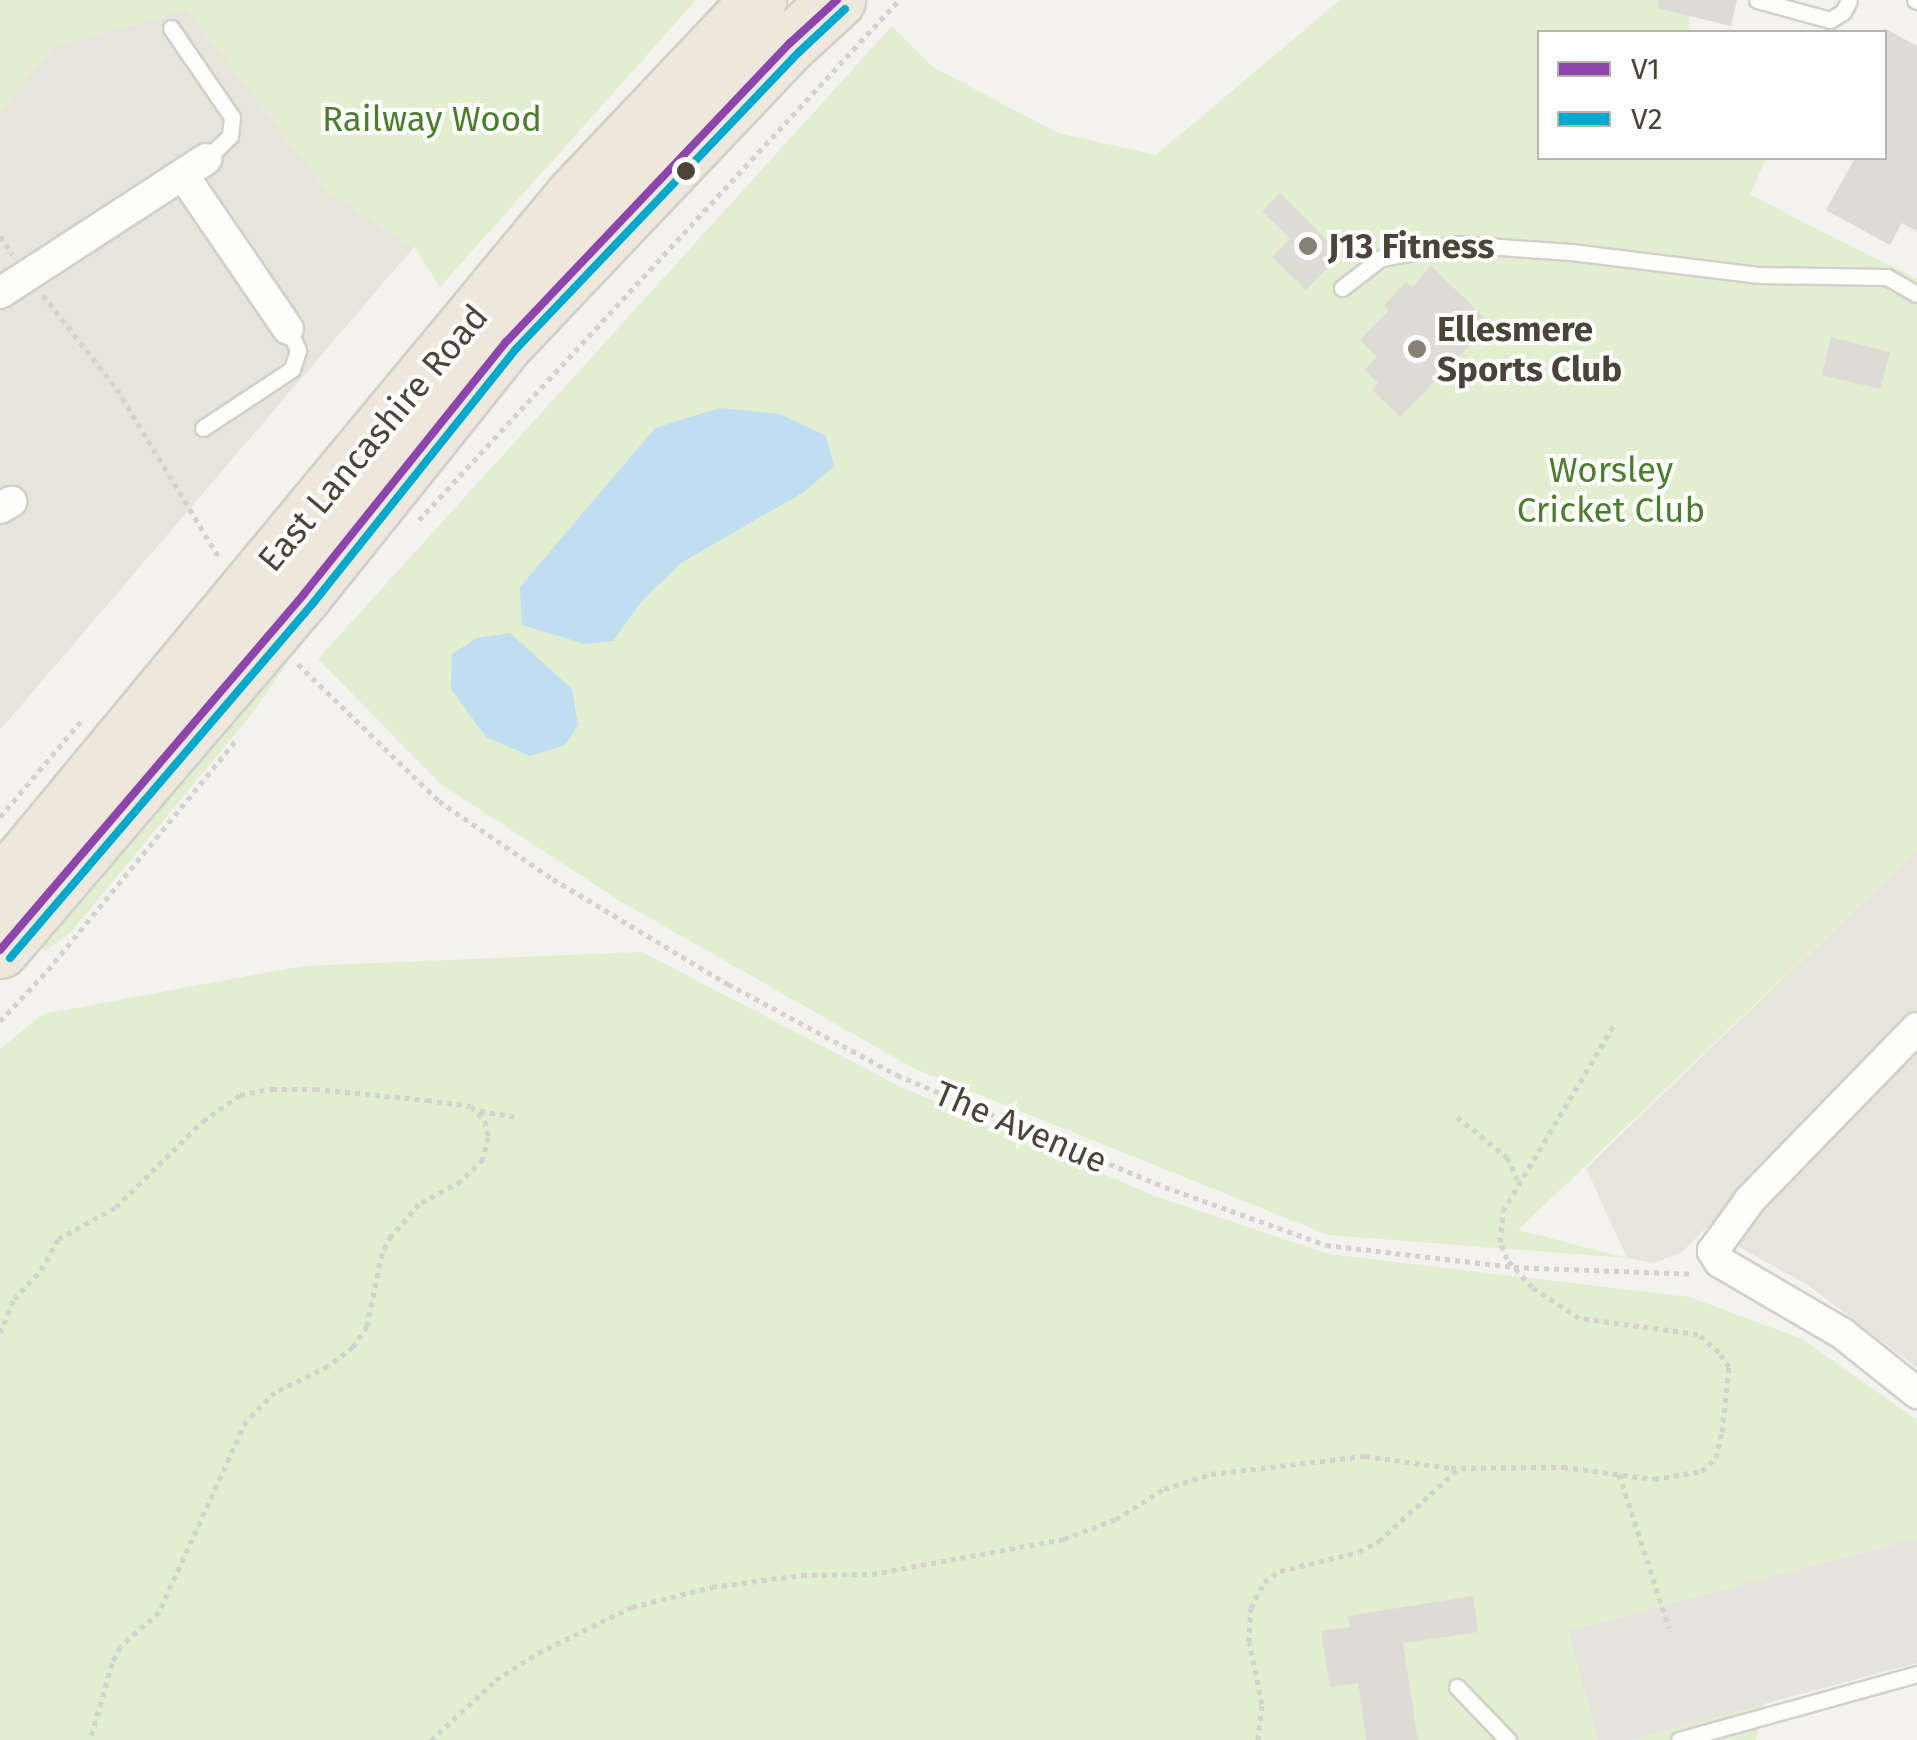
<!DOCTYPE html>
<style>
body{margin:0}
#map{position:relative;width:1917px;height:1740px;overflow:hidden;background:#f4f2ee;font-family:"Fira Sans",sans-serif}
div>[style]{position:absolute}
.residential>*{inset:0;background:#e7e4dc}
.green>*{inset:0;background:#e1eecf}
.parking>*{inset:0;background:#e6e3df}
.water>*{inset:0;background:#c0ddf1}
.building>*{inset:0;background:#dedbd6}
.path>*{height:5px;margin-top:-2.5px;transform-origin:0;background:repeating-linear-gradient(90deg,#d3d2cc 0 5px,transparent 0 10px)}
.roads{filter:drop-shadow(2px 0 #d2d0cb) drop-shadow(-2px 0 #d2d0cb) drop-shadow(0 2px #d2d0cb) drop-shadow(0 -2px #d2d0cb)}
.lane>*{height:15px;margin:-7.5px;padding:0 7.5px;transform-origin:7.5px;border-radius:7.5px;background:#fdfdfc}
.street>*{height:30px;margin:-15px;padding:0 15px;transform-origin:15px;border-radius:15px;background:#fdfdfc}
.highway>*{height:55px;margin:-27.5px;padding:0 27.5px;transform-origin:27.5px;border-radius:27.5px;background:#ede8db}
.bus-1>*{height:8px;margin:-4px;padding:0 4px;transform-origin:4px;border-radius:4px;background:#8e44ad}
.bus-2>*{height:8px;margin:-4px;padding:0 4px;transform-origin:4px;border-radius:4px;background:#00a9ce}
.dots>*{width:28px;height:28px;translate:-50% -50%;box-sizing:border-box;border:5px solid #fff;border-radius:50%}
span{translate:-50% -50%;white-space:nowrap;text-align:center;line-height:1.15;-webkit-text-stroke:8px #fff;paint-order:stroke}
.park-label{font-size:35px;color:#4a7f2a}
.poi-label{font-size:35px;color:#4b4439;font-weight:700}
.left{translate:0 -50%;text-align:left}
.street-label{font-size:35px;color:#4b4439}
.legend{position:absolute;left:1537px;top:30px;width:350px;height:130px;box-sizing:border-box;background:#fff;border:2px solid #b7b4b0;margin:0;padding:12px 18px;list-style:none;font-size:30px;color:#4b4439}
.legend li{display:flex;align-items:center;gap:20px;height:50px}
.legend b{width:50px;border:2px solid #b7b4b0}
</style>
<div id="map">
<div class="residential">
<i style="clip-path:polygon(187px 10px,328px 192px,414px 247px,0 730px,0 111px,53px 47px)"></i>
<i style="clip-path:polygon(1917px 850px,1917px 1368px,1809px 1286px,1706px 1228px,1682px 1252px,1654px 1263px,1627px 1258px,1586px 1168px)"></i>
</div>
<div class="green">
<i style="clip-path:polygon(0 0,696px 0,440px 287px,414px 247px,328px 192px,187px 10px,53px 47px,0 111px)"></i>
<i style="clip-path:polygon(evenodd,1340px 0,1691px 0,1688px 32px,1540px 32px,1540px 158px,1766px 158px,1750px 195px,1917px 279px,1917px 850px,1518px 1230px,1627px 1258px,1328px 1235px,913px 1068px,620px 901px,442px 785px,318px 659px,892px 26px,933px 67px,1058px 133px,1156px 155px,1340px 0,720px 408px,804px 492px,681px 563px,642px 601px,613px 640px,720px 408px)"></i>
<i style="clip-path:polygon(314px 624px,254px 711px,71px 932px,45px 951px,37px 942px)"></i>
<i style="clip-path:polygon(642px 952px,901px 1087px,1157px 1197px,1329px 1254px,1690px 1297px,1802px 1339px,1917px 1420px,1917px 1538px,1793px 1571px,1756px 1740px,0 1740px,0 1049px,43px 1014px,302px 966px)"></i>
</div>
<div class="parking">
<i style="clip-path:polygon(1917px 1538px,1917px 1663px,1630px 1740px,1598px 1740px,1569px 1631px)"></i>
</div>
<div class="water">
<i style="clip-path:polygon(720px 408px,780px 414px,826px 436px,834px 466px,804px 492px,681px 563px,642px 601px,613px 641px,585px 644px,522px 625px,520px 587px,655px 428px)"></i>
<i style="clip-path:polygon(510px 633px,572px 689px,578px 725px,565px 745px,530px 756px,486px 737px,451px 689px,452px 654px,477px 638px)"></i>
</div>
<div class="building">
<i style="clip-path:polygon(1658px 0,1737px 0,1731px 26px,1657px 8px)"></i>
<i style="clip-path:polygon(1884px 28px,1917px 46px,1917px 231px,1902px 223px,1890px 245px,1826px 210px,1855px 158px,1884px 158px)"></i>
<i style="clip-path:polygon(1280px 193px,1341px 254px,1306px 290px,1272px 257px,1290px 239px,1262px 211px)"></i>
<i style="clip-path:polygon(1431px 266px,1491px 324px,1400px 417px,1372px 390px,1378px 383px,1364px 370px,1377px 357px,1360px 340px,1389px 310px,1384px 305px,1406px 282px,1412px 287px)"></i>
<i style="clip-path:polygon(1831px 337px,1890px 352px,1880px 389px,1822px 375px)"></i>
<i style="clip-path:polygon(1473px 1596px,1478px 1632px,1403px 1643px,1418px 1740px,1366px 1740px,1358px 1683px,1330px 1687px,1321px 1631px,1350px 1627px,1348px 1616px)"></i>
</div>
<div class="path">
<i style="left:0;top:236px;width:22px;rotate:56deg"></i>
<i style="left:43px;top:295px;width:120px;rotate:51.8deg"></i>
<i style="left:117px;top:389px;width:199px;rotate:58.8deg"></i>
<i style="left:419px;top:520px;width:708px;rotate:-47.29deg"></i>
<i style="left:298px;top:664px;width:197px;rotate:44.2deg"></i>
<i style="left:439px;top:801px;width:138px;rotate:34.4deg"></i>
<i style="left:553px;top:879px;width:204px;rotate:31deg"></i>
<i style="left:728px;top:984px;width:192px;rotate:28.3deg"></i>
<i style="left:897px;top:1075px;width:290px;rotate:22.7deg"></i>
<i style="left:1165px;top:1187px;width:171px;rotate:19.8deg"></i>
<i style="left:1326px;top:1245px;width:189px;rotate:6.7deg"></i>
<i style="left:1514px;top:1267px;width:179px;rotate:2.2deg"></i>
<i style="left:0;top:817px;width:127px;rotate:-49.8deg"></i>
<i style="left:0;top:1021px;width:70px;rotate:-46.7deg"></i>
<i style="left:48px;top:970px;width:297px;rotate:-50.7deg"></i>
<i style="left:480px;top:1111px;width:36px;rotate:9deg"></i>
<i style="left:1457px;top:1117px;width:64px;rotate:38.7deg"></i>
<i style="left:1507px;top:1157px;width:29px;rotate:65deg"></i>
<i style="left:0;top:1333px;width:37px;rotate:-68deg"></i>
<i style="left:14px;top:1299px;width:40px;rotate:-47deg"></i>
<i style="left:41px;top:1270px;width:35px;rotate:-61deg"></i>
<i style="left:58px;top:1239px;width:66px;rotate:-28.9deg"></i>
<i style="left:116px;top:1207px;width:122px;rotate:-44.7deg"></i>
<i style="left:203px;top:1121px;width:45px;rotate:-35.1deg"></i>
<i style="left:240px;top:1095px;width:33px;rotate:-11deg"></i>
<i style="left:272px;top:1089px;width:43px"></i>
<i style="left:315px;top:1089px;width:113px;rotate:5.6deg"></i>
<i style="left:427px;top:1100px;width:44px;rotate:7.8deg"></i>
<i style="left:471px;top:1106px;width:21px;rotate:47deg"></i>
<i style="left:485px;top:1121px;width:16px;rotate:79deg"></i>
<i style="left:488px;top:1137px;width:23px;rotate:103deg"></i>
<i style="left:483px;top:1159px;width:31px;rotate:135deg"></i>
<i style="left:461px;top:1181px;width:48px;rotate:151.3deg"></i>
<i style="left:419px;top:1204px;width:43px;rotate:131.2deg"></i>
<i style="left:391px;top:1236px;width:19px;rotate:118deg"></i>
<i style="left:382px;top:1253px;width:75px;rotate:101.6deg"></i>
<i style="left:367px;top:1326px;width:25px;rotate:124deg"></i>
<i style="left:353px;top:1347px;width:31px;rotate:143deg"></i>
<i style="left:328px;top:1366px;width:59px;rotate:153.9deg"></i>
<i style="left:275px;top:1392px;width:41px;rotate:135deg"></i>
<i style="left:246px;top:1421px;width:210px;rotate:114.5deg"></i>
<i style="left:159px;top:1612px;width:52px;rotate:138.1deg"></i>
<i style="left:120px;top:1647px;width:18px;rotate:117deg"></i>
<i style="left:112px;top:1663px;width:80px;rotate:105.9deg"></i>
<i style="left:1619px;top:1474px;width:162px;rotate:72deg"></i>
<i style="left:431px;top:1740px;width:88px;rotate:-42.7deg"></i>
<i style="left:496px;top:1680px;width:50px;rotate:-32.7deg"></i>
<i style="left:538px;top:1653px;width:105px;rotate:-26.1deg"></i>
<i style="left:632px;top:1607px;width:82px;rotate:-14deg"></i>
<i style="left:712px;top:1587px;width:91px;rotate:-7.6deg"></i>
<i style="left:802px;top:1575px;width:70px;rotate:-0.8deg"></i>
<i style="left:872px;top:1574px;width:195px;rotate:-10.3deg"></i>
<i style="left:1064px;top:1539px;width:56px;rotate:-21deg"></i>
<i style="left:1116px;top:1519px;width:57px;rotate:-32deg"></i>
<i style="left:1164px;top:1489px;width:49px;rotate:-17.7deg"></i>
<i style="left:1211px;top:1474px;width:155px;rotate:-6.7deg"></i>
<i style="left:1365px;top:1456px;width:87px;rotate:7.9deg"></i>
<i style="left:1451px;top:1468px;width:112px;rotate:-0.5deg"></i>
<i style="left:1563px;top:1467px;width:92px;rotate:7.5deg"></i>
<i style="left:1654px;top:1479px;width:49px;rotate:-9.5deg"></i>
<i style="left:1702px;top:1471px;width:19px;rotate:-43deg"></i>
<i style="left:1716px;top:1458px;width:27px;rotate:-77deg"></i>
<i style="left:1722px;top:1432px;width:65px;rotate:-83.9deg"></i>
<i style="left:1729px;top:1367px;width:18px;rotate:-124deg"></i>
<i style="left:1719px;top:1352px;width:28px;rotate:-139deg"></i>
<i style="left:1698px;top:1334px;width:120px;rotate:-172.3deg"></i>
<i style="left:1579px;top:1318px;width:56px;rotate:-146.6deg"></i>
<i style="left:1532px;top:1287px;width:38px;rotate:-132deg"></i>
<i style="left:1507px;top:1259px;width:18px;rotate:-112deg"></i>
<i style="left:1500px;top:1242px;width:31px;rotate:-84deg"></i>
<i style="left:1503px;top:1211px;width:219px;rotate:-59.2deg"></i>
<i style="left:1258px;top:1740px;width:36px;rotate:-84deg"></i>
<i style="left:1262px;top:1704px;width:63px;rotate:-101.8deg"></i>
<i style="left:1249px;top:1642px;width:34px;rotate:-87deg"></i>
<i style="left:1251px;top:1608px;width:29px;rotate:-63deg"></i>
<i style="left:1264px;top:1582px;width:19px;rotate:-35deg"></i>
<i style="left:1280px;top:1571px;width:81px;rotate:-13.5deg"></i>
<i style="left:1359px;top:1552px;width:23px;rotate:-29deg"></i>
<i style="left:1379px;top:1541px;width:110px;rotate:-42.4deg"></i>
</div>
<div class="roads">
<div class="lane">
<i style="left:1757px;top:0;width:76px;rotate:15.3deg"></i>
<i style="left:1830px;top:20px;width:15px;rotate:-32deg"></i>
<i style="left:1843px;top:12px;width:13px;rotate:-63deg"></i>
<i style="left:1915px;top:0;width:2px;rotate:27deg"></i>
<i style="left:171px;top:28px;width:108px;rotate:55.6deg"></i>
<i style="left:232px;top:117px;width:19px;rotate:96deg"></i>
<i style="left:230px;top:136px;width:33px;rotate:136deg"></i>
<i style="left:1342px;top:288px;width:49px;rotate:-37.6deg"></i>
<i style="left:1381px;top:258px;width:77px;rotate:-10.4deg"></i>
<i style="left:1457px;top:244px;width:114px;rotate:4deg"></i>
<i style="left:1571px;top:252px;width:188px;rotate:7deg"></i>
<i style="left:1758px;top:275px;width:129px;rotate:0.9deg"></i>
<i style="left:1887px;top:277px;width:34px;rotate:30deg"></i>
<i style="left:203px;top:428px;width:107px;rotate:-33.5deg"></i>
<i style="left:292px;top:369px;width:20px;rotate:-72deg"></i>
<i style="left:298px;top:350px;width:23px;rotate:-115deg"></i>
<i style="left:1457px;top:1687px;width:74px;rotate:46.1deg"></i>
<i style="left:1679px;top:1740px;width:247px;rotate:-15.5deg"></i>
</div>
<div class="street">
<i style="left:183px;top:175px;width:186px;rotate:55.7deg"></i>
<i style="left:0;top:293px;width:246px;rotate:-33deg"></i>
<i style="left:0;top:508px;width:13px;rotate:-29deg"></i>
<i style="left:1917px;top:1028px;width:240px;rotate:134.2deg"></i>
<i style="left:1750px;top:1200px;width:63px;rotate:126deg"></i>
<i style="left:1713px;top:1251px;width:13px;rotate:58deg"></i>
<i style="left:1720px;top:1262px;width:143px;rotate:30.3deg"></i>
<i style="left:1843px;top:1334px;width:95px;rotate:38.6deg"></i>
</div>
<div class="highway">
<i style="left:0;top:887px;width:896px;rotate:-50.34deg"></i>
<i style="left:572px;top:197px;width:271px;rotate:-46.6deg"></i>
<i style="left:0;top:950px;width:468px;rotate:-49.5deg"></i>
<i style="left:304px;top:594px;width:323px;rotate:-51.3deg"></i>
<i style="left:506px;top:342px;width:412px;rotate:-46.5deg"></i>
<i style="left:790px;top:43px;width:64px;rotate:-42.5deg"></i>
</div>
</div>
<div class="bus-1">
<i style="left:0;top:950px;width:468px;rotate:-49.5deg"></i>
<i style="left:304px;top:594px;width:323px;rotate:-51.3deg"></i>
<i style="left:506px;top:342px;width:412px;rotate:-46.5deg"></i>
<i style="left:790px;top:43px;width:64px;rotate:-42.5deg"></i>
</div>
<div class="bus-2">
<i style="left:10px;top:958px;width:468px;rotate:-49.5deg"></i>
<i style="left:314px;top:602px;width:322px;rotate:-51.4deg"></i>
<i style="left:515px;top:350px;width:412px;rotate:-46.4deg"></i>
<i style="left:799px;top:52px;width:63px;rotate:-43.1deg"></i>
</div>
<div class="dots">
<i style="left:686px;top:171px;background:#4b4439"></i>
<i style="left:1308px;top:246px;background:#868178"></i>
<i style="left:1417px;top:349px;background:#868178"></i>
</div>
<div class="park-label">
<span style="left:432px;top:119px">Railway Wood</span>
<span style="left:1611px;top:490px">Worsley<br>Cricket Club</span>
</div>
<div class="poi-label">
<span class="left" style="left:1328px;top:246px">J13 Fitness</span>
<span class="left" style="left:1437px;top:349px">Ellesmere<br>Sports Club</span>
</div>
<div class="street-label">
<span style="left:373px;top:438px;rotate:-50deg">East Lancashire Road</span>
<span style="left:1021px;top:1127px;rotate:23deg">The Avenue</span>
</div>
<ul class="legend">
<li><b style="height:12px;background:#8e44ad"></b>V1</li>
<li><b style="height:12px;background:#00a9ce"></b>V2</li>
</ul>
</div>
